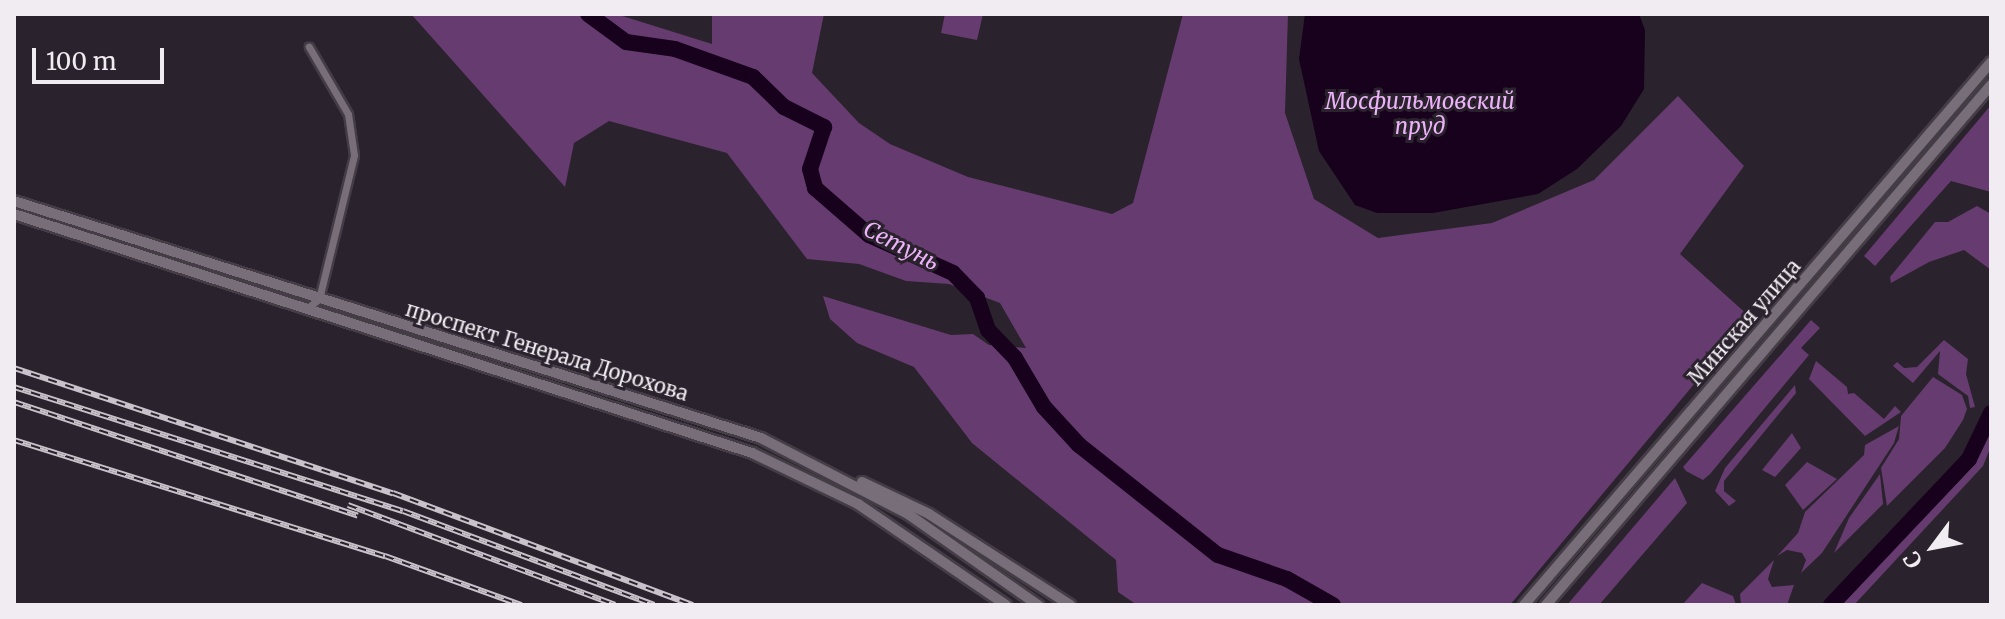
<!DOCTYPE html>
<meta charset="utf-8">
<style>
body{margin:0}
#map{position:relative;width:2005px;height:619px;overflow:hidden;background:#2a222c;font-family:Merriweather,serif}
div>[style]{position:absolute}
.green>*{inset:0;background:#663b6f}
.water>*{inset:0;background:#17011c}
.river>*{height:16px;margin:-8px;padding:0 8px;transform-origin:8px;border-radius:8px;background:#17011c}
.roads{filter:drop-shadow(2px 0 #443d46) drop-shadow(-2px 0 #443d46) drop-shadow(0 2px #443d46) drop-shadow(0 -2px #443d46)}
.street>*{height:7px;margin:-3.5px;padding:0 3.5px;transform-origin:3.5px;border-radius:3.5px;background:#776e7a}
.secondary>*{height:10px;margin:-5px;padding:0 5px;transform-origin:5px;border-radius:5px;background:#776e7a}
.rail>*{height:6px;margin-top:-3px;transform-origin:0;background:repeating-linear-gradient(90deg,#2a222c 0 9px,#c9c2ca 0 18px);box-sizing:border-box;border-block:2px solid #c9c2ca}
span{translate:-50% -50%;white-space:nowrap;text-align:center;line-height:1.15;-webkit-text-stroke:6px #2a222c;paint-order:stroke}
.street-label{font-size:20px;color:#f1ebf2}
.water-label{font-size:22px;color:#edb3fa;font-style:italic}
.frame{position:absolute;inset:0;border:16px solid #f1ebf2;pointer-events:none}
.north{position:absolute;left:1893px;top:507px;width:80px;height:80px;-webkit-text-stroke:6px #2a222c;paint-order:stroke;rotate:238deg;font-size:22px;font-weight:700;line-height:32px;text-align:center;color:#f1ebf2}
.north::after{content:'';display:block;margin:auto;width:28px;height:36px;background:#f1ebf2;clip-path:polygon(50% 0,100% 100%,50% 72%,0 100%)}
.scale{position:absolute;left:32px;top:48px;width:132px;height:36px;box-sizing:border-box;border:4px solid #f1ebf2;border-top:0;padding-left:10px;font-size:24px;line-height:28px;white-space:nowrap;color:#f1ebf2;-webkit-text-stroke:6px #2a222c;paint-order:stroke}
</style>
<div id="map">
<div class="green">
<i style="clip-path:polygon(411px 14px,616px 14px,712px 44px,712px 14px,824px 14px,812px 73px,859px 123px,890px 144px,968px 177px,1112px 214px,1133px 203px,1183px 14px,1288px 14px,1285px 113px,1314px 199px,1378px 238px,1492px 223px,1594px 180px,1678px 96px,1744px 166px,1680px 254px,1750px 317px,1510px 605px,1137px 605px,1118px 592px,1116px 560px,972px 443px,914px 367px,857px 343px,830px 319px,823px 296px,951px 335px,973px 334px,989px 345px,1026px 348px,1000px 303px,949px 284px,906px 281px,859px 264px,807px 259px,727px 153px,609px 121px,574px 143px,565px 187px)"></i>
<i style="clip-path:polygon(945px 14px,983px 14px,977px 40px,941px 33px)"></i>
<i style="clip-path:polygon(1991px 105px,1991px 192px,1951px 181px,1875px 266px,1864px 256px)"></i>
<i style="clip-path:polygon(1977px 206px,1991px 214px,1991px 270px,1964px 250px,1929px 262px,1891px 283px,1890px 277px,1935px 222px,1948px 222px)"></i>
<i style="clip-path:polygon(1811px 320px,1820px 328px,1801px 348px,1809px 355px,1710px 474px,1703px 480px,1686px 471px,1683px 467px)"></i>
<i style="clip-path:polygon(1944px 340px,1968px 359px,1966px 374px,1975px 407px,1970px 408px,1968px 396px,1938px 374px,1940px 351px,1913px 383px,1893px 366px,1897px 362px,1904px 368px,1917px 367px)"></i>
<i style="clip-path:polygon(1816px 361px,1847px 387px,1848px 394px,1854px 393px,1884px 419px,1895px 406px,1901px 412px,1865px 436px,1809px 379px)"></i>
<i style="clip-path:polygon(1933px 377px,1962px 395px,1967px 409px,1963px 420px,1945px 448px,1887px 506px,1881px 468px,1899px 439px,1901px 416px)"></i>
<i style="clip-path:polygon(1795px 385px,1796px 393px,1724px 481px,1724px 491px,1736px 501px,1729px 506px,1715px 491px,1725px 468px)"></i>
<i style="clip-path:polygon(1991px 413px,1991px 446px,1983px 466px,1854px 605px,1831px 605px,1969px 459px)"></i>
<i style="clip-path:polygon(1899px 426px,1894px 443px,1822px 553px,1801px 573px,1806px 560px,1802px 553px,1787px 550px,1777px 556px,1798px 533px,1805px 512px,1864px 455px,1865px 445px)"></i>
<i style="clip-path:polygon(1792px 433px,1801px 448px,1775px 477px,1762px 470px)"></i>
<i style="clip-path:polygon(1807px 462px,1837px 479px,1803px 510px,1785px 485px)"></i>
<i style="clip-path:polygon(1880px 474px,1883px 504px,1834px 553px,1849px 518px)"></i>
<i style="clip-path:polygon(1675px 478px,1687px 503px,1599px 605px,1567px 605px)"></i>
<i style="clip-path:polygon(1774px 560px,1768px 579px,1772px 587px,1794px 585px,1787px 605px,1741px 605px,1740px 594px)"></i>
<i style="clip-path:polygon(1702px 583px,1733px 596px,1736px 605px,1682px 605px)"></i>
</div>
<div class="water">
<i style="clip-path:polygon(1305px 14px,1639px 14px,1645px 30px,1644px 89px,1621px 126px,1577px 169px,1538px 194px,1433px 213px,1377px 213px,1355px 205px,1319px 151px,1299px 59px)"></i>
</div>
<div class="river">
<i style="left:588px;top:14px;width:47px;rotate:36.4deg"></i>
<i style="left:626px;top:42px;width:49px;rotate:8.1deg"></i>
<i style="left:675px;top:49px;width:83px;rotate:19.7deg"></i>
<i style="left:753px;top:77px;width:43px;rotate:44.1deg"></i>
<i style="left:784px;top:107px;width:45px;rotate:26.6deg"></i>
<i style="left:824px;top:127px;width:44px;rotate:108.4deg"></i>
<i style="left:810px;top:169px;width:20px;rotate:75deg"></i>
<i style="left:815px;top:188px;width:72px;rotate:41deg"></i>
<i style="left:869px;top:235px;width:92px;rotate:24.3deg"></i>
<i style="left:953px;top:273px;width:35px;rotate:46deg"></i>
<i style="left:977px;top:298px;width:34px;rotate:71deg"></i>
<i style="left:988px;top:330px;width:39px;rotate:46deg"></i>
<i style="left:1015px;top:358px;width:57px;rotate:59.4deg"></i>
<i style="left:1044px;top:407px;width:52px;rotate:47.4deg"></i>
<i style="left:1079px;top:445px;width:177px;rotate:38.4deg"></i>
<i style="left:1218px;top:555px;width:73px;rotate:19.2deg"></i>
<i style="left:1287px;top:579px;width:53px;rotate:29.5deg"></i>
<i style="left:1831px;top:605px;width:201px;rotate:-46.6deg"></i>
<i style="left:1969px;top:459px;width:51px;rotate:-64.4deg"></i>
</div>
<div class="roads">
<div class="street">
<i style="left:306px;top:309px;width:16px;rotate:-38deg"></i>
<i style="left:319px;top:299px;width:148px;rotate:-76.3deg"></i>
<i style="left:354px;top:155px;width:41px;rotate:-98.3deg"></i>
<i style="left:348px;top:114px;width:78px;rotate:-120.2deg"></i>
</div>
<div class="secondary">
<i style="left:14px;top:201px;width:784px;rotate:17.6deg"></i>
<i style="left:761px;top:438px;width:165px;rotate:27.3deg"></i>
<i style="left:908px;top:514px;width:159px;rotate:35deg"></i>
<i style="left:14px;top:214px;width:776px;rotate:17.94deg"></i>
<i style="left:752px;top:453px;width:118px;rotate:25.7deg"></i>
<i style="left:858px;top:504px;width:179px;rotate:34.3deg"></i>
<i style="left:862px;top:482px;width:74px;rotate:25.5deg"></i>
<i style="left:929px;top:514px;width:168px;rotate:32.8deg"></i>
<i style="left:1524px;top:605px;width:716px;rotate:-49.3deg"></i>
<i style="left:1546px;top:605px;width:684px;rotate:-49.44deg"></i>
</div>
</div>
<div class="rail">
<i style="left:14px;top:368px;width:399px;rotate:18.3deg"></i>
<i style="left:393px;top:493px;width:320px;rotate:20.5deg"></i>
<i style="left:14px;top:387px;width:408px;rotate:17.7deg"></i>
<i style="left:403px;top:511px;width:268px;rotate:20.5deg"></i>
<i style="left:14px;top:402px;width:362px;rotate:18.3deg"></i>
<i style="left:14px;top:440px;width:389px;rotate:17.4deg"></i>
<i style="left:385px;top:556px;width:145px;rotate:19.8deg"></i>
<i style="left:348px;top:505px;width:285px;rotate:20.5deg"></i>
</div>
<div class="street-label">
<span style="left:1744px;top:322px;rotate:-49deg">Минская улица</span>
<span style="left:547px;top:351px;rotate:17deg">проспект Генерала Дорохова</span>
</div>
<div class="water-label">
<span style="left:1420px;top:114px">Мосфильмовский<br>пруд</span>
<span style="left:901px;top:246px;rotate:27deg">Сетунь</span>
</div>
<div class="frame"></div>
<div class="north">С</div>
<div class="scale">100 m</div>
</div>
